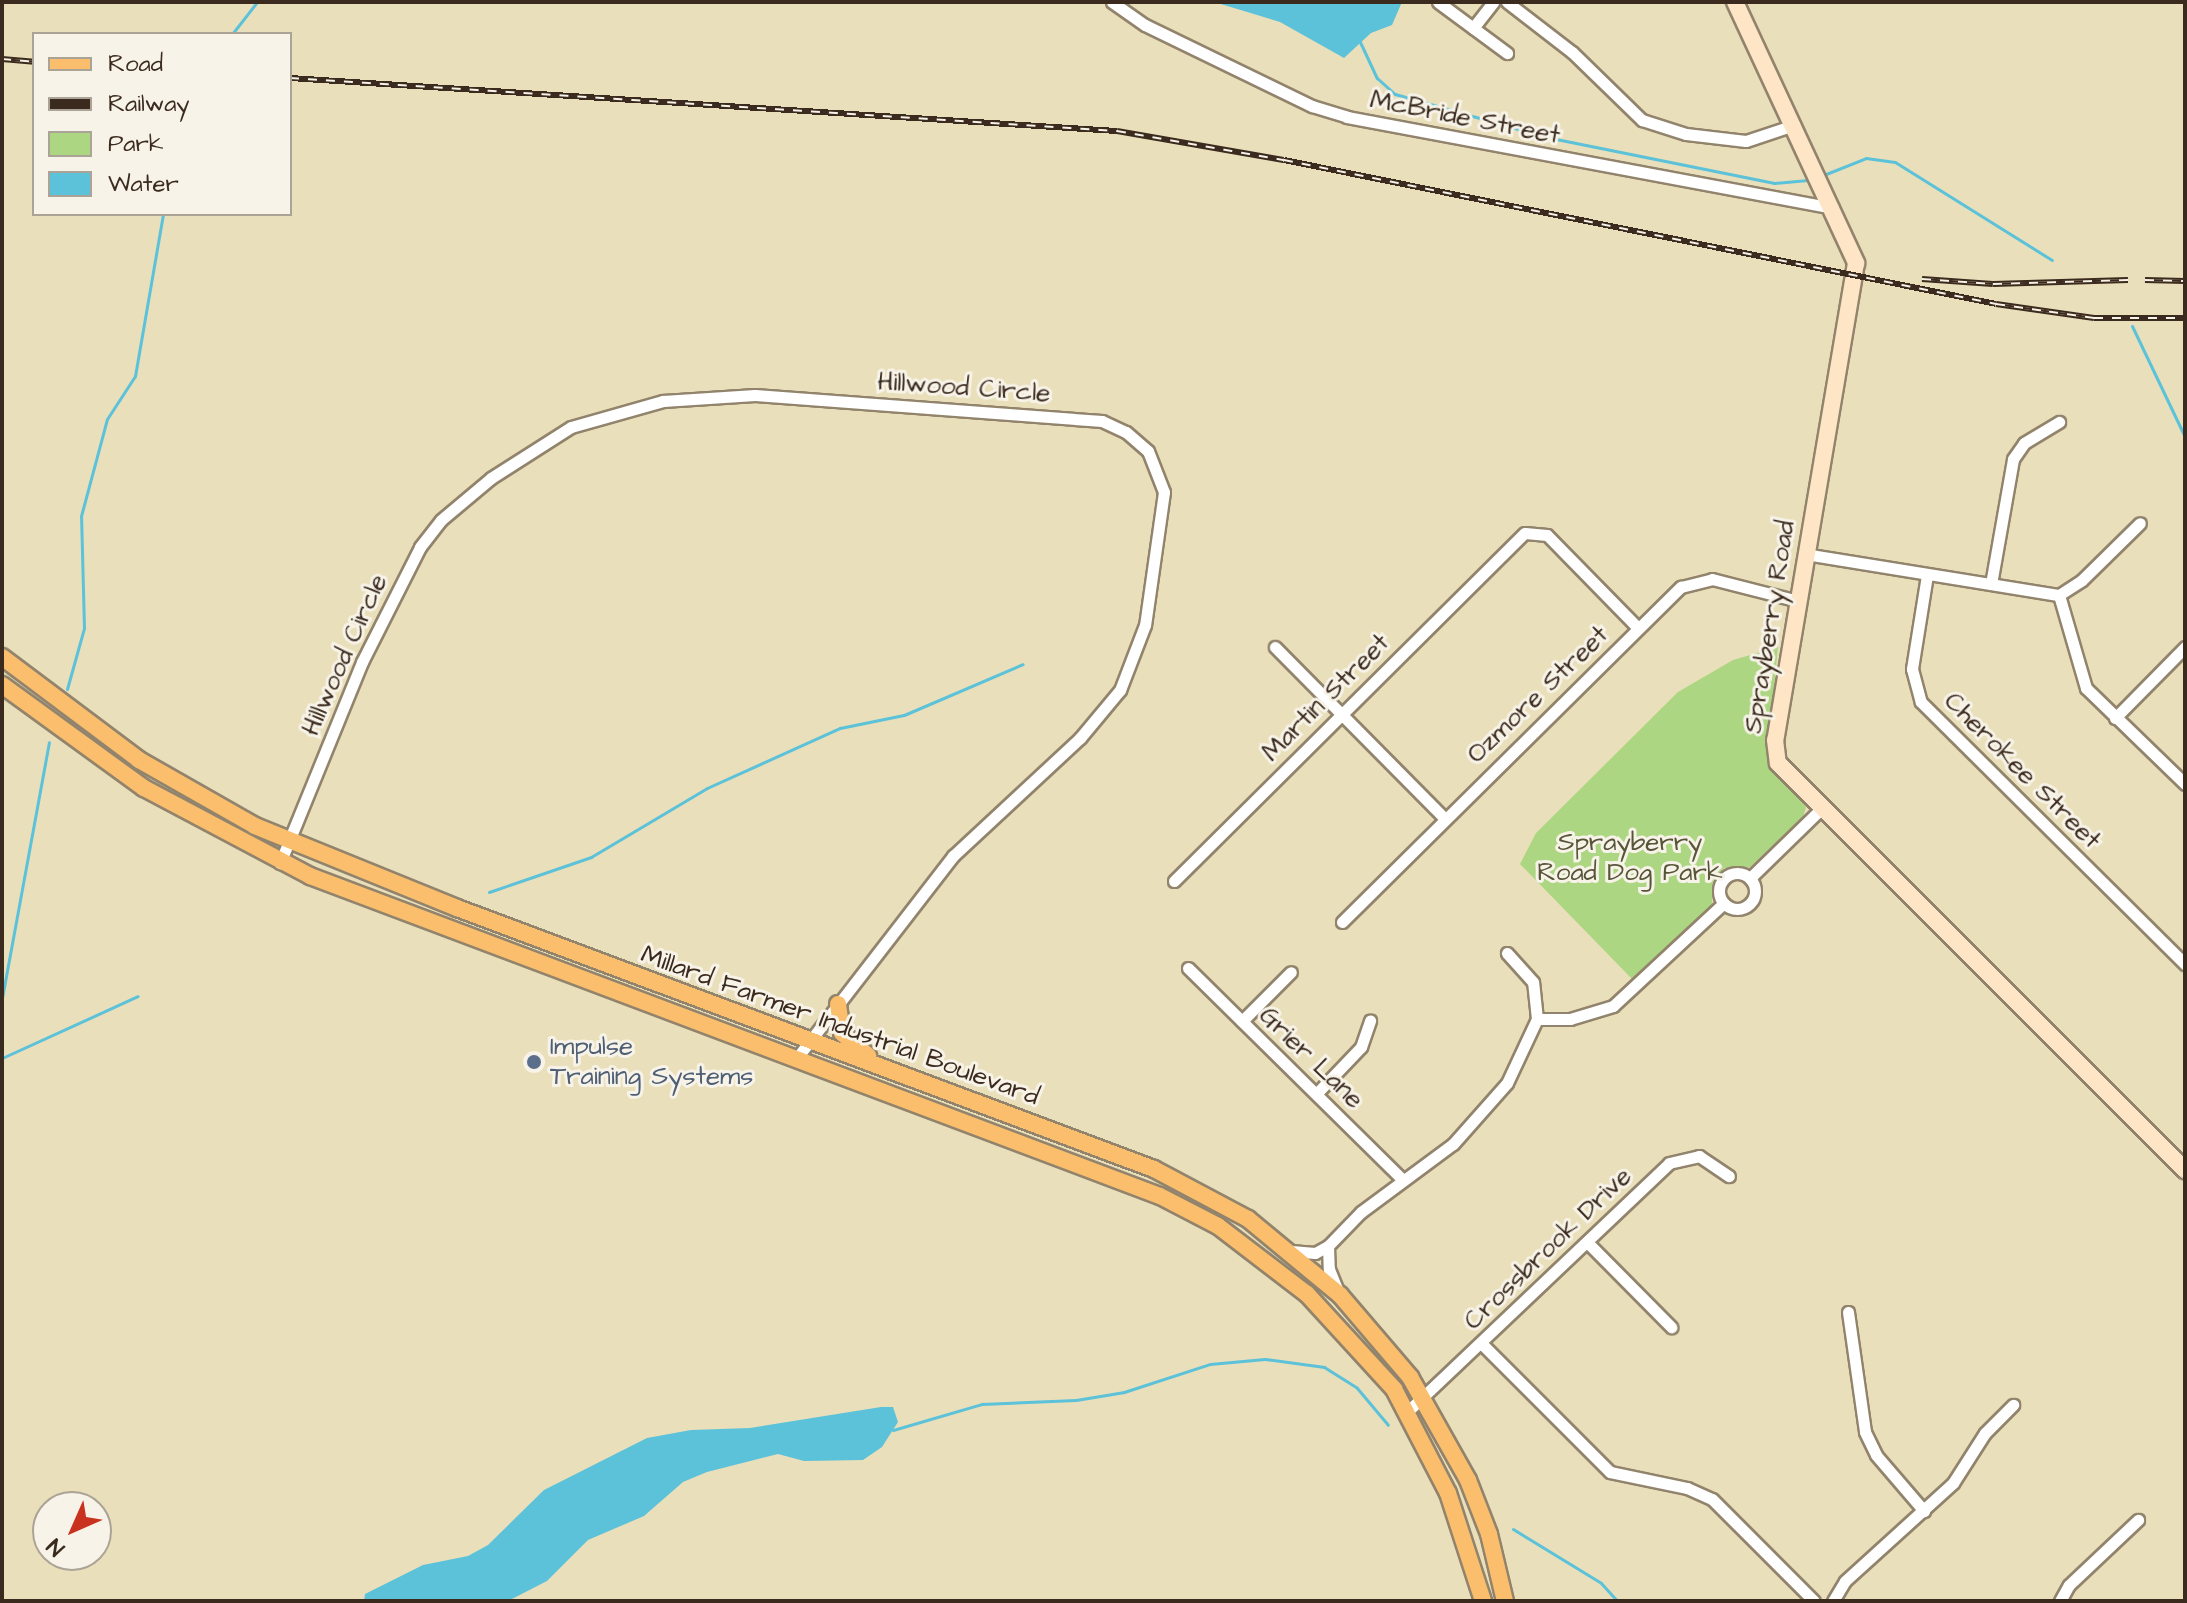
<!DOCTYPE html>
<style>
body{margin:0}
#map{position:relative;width:2187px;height:1603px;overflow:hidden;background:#eadfbb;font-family:"Architects Daughter",sans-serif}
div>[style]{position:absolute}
.green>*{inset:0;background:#acd681}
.water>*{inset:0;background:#5cc2d9}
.stream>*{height:3px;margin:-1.5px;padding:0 1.5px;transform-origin:1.5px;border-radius:1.5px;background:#5cc2d9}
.roads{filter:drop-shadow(2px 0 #92846c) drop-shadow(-2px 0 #92846c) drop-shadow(0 2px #92846c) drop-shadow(0 -2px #92846c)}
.street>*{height:11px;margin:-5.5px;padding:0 5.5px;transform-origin:5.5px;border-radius:5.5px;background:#fff}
.street>.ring{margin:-5.5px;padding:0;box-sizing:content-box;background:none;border:11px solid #fff;border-radius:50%}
.secondary>*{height:16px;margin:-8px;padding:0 8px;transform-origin:8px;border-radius:8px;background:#fde5c5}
.primary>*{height:16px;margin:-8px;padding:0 8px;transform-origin:8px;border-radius:8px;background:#fabe6d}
.rail>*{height:6px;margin-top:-3px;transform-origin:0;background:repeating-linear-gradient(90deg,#f7f3e8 0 9px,#3b2a1e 0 18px);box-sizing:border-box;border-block:2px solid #3b2a1e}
.dots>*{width:22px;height:22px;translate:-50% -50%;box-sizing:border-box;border:4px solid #f7f3e8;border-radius:50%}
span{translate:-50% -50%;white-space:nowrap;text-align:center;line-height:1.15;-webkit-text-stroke:6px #f7f3e8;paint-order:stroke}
.street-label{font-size:26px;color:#3b2a1e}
.park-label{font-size:26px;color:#575537}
.service-label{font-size:26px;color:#4e5e75}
.left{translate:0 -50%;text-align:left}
.frame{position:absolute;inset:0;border:4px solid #3b2a1e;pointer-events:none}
.legend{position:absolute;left:32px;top:32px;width:260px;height:184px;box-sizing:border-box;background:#f7f3e8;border:2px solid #aca397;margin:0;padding:10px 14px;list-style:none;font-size:24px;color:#3b2a1e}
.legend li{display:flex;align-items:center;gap:16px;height:40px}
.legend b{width:40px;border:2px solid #aca397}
.north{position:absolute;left:32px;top:1491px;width:80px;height:80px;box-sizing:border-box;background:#f7f3e8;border:2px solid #aca397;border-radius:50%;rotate:225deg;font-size:22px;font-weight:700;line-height:32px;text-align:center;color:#3b2a1e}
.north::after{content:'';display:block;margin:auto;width:28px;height:36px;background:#c8321e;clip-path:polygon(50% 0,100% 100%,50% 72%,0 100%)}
</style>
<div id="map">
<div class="green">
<i style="clip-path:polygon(1778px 647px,1767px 763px,1806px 807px,1803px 817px,1750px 867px,1724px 868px,1713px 880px,1712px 904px,1634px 981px,1520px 864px,1536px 833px,1678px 692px,1733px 660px)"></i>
</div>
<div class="water">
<i style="clip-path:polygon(1214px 2px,1402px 2px,1392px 25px,1371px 33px,1344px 58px,1280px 22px)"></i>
<i style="clip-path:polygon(881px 1407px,893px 1407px,898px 1422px,882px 1447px,863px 1460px,804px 1461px,778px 1454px,707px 1472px,683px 1482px,644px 1516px,588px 1540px,547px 1581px,508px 1601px,364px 1601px,365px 1594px,423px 1565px,468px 1556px,488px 1545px,544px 1490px,647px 1438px,691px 1430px,750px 1428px)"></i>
</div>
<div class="stream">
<i style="left:232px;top:34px;width:41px;rotate:-52deg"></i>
<i style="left:1360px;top:42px;width:40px;rotate:65deg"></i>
<i style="left:1377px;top:78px;width:24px;rotate:42deg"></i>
<i style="left:1395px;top:94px;width:157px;rotate:15.9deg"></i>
<i style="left:1546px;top:137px;width:233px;rotate:11.4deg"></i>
<i style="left:1774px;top:183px;width:37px;rotate:-5deg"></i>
<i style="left:1826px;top:174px;width:43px;rotate:-21.8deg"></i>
<i style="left:1866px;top:158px;width:29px;rotate:8deg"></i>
<i style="left:1895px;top:162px;width:185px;rotate:32deg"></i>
<i style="left:2132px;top:326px;width:123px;rotate:64.5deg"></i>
<i style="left:67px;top:689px;width:63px;rotate:-74.4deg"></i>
<i style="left:84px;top:628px;width:112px;rotate:-91.5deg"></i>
<i style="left:81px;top:516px;width:100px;rotate:-75deg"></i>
<i style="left:107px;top:419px;width:51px;rotate:-56.9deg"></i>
<i style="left:135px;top:376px;width:164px;rotate:-80.2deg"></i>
<i style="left:489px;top:892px;width:108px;rotate:-18.9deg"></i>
<i style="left:591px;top:857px;width:135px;rotate:-30.7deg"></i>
<i style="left:707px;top:788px;width:146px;rotate:-24.3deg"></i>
<i style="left:840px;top:728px;width:65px;rotate:-11.5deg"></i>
<i style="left:904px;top:715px;width:129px;rotate:-23.2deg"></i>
<i style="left:2px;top:998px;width:260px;rotate:-79.6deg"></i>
<i style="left:2px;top:1058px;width:149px;rotate:-24.5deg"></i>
<i style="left:893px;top:1430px;width:93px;rotate:-16.3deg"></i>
<i style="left:982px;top:1404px;width:94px;rotate:-2.4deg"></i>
<i style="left:1076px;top:1400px;width:49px;rotate:-9.5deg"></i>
<i style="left:1124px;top:1392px;width:90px;rotate:-18deg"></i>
<i style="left:1210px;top:1364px;width:55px;rotate:-5.2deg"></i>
<i style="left:1265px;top:1359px;width:60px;rotate:7.7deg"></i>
<i style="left:1324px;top:1367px;width:39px;rotate:32deg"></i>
<i style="left:1357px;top:1388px;width:48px;rotate:50deg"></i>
<i style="left:1513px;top:1529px;width:103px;rotate:31.5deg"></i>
<i style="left:1601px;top:1583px;width:24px;rotate:48deg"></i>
</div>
<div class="roads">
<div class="street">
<i style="left:1112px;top:2px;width:40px;rotate:34.9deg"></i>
<i style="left:1145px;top:25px;width:186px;rotate:25.9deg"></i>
<i style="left:1312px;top:106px;width:37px;rotate:17deg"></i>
<i style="left:1347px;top:117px;width:494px;rotate:10.6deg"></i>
<i style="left:1438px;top:2px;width:86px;rotate:36.5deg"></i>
<i style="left:1507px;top:2px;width:82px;rotate:37.6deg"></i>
<i style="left:1572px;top:52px;width:98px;rotate:44.2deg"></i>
<i style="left:1642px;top:120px;width:46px;rotate:17.7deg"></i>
<i style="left:1686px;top:134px;width:60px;rotate:6.7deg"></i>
<i style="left:1746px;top:141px;width:51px;rotate:-18.4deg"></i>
<i style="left:1473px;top:28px;width:33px;rotate:-52deg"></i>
<i style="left:1805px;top:554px;width:257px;rotate:9.2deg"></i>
<i style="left:1927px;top:575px;width:95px;rotate:99.1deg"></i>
<i style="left:1912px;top:669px;width:34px;rotate:75deg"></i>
<i style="left:1921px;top:702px;width:372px;rotate:44.8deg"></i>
<i style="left:1991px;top:584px;width:127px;rotate:-80deg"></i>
<i style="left:2013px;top:459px;width:19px;rotate:-55deg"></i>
<i style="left:2024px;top:443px;width:41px;rotate:-31deg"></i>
<i style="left:2059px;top:595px;width:97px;rotate:73.8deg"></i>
<i style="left:2086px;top:688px;width:138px;rotate:44.1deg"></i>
<i style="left:2059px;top:595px;width:27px;rotate:-33deg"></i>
<i style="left:2082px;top:580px;width:81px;rotate:-44.5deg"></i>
<i style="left:1275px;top:647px;width:240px;rotate:45.3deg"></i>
<i style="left:2115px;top:718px;width:100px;rotate:-45.4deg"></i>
<i style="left:280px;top:863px;width:217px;rotate:-67.8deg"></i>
<i style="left:362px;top:662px;width:129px;rotate:-63.2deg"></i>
<i style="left:420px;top:547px;width:34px;rotate:-52deg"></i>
<i style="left:441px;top:520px;width:65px;rotate:-40deg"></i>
<i style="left:491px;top:478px;width:95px;rotate:-32.5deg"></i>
<i style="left:571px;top:427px;width:96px;rotate:-15.8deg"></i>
<i style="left:663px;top:401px;width:92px;rotate:-3.7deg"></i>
<i style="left:755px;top:395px;width:348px;rotate:4.3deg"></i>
<i style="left:1102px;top:421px;width:26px;rotate:25deg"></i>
<i style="left:1126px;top:432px;width:29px;rotate:41deg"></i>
<i style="left:1148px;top:451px;width:44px;rotate:68.7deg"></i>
<i style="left:1164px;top:492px;width:134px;rotate:98.1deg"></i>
<i style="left:1145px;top:625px;width:70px;rotate:111deg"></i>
<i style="left:1120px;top:690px;width:62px;rotate:129.8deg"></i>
<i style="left:1080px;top:738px;width:173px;rotate:137.1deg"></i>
<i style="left:953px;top:856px;width:257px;rotate:127.7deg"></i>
<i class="ring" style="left:1719px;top:873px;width:25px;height:25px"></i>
<i style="left:1750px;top:878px;width:98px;rotate:-44.2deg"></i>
<i style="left:1174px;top:881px;width:494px;rotate:-44.8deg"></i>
<i style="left:1525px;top:533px;width:22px;rotate:5deg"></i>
<i style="left:1547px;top:535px;width:130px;rotate:45.6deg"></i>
<i style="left:1342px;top:922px;width:477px;rotate:-44.7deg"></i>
<i style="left:1681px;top:587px;width:32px;rotate:-14deg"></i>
<i style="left:1712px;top:579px;width:89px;rotate:14.3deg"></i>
<i style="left:1188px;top:968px;width:302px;rotate:44.6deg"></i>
<i style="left:1537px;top:1019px;width:33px"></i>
<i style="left:1570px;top:1019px;width:45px;rotate:-16.8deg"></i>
<i style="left:1613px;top:1006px;width:151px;rotate:-42.9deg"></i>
<i style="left:1242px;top:1021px;width:69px;rotate:-45deg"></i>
<i style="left:1317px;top:1093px;width:64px;rotate:-46.3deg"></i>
<i style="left:1361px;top:1047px;width:28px;rotate:-71deg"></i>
<i style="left:1587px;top:1242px;width:120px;rotate:45.3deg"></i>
<i style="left:1328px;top:1246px;width:47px;rotate:-45.9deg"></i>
<i style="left:1361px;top:1212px;width:114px;rotate:-36.5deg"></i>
<i style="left:1453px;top:1144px;width:81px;rotate:-48.5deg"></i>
<i style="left:1507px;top:1083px;width:71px;rotate:-64.9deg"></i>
<i style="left:1537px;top:1019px;width:37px;rotate:-96deg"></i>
<i style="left:1533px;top:982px;width:39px;rotate:-132deg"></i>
<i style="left:1291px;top:1251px;width:24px;rotate:5deg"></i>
<i style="left:1315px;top:1253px;width:15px;rotate:-28deg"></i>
<i style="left:1328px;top:1246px;width:23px;rotate:88deg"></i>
<i style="left:1329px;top:1269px;width:24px;rotate:68deg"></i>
<i style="left:1848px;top:1312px;width:121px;rotate:81.9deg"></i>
<i style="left:1865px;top:1432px;width:25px;rotate:64deg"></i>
<i style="left:1876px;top:1455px;width:74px;rotate:49.4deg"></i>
<i style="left:1482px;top:1344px;width:181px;rotate:45deg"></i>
<i style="left:1610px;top:1472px;width:79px;rotate:11.7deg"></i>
<i style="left:1687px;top:1488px;width:27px;rotate:24deg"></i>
<i style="left:1712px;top:1499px;width:144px;rotate:45deg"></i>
<i style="left:1408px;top:1411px;width:360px;rotate:-43.5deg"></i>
<i style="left:1669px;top:1163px;width:31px;rotate:-13deg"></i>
<i style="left:1699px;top:1156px;width:36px;rotate:34deg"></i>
<i style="left:1833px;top:1601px;width:23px;rotate:-59deg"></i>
<i style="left:1845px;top:1581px;width:146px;rotate:-42.2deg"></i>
<i style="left:1953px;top:1483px;width:59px;rotate:-57.4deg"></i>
<i style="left:1985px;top:1433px;width:40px;rotate:-45deg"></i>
<i style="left:2060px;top:1601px;width:18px;rotate:-61deg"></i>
<i style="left:2069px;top:1585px;width:95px;rotate:-43.3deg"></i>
</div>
<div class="secondary">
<i style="left:1735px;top:2px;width:288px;rotate:65.1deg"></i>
<i style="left:1856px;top:263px;width:484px;rotate:99.6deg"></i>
<i style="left:1775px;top:740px;width:23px;rotate:83deg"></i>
<i style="left:1778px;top:763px;width:576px;rotate:45deg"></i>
</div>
<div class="primary">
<i style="left:2px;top:657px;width:171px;rotate:36.9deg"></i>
<i style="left:139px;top:760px;width:133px;rotate:29.6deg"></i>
<i style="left:255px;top:826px;width:218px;rotate:22.1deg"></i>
<i style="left:457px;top:908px;width:744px;rotate:20.53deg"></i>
<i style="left:1154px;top:1169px;width:106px;rotate:28deg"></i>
<i style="left:1248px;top:1219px;width:119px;rotate:39.6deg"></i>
<i style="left:1340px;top:1295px;width:108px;rotate:49.5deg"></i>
<i style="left:1410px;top:1377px;width:118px;rotate:60.6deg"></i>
<i style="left:1468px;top:1480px;width:58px;rotate:68.7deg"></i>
<i style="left:1489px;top:1534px;width:69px;rotate:76.6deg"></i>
<i style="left:2px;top:685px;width:175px;rotate:36deg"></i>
<i style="left:144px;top:788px;width:188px;rotate:27.9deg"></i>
<i style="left:310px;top:876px;width:908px;rotate:20.63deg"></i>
<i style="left:1160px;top:1196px;width:65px;rotate:27.3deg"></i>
<i style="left:1218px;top:1226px;width:112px;rotate:37.4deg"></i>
<i style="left:1307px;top:1294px;width:129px;rotate:47.5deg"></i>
<i style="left:1394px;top:1389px;width:117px;rotate:62.6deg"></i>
<i style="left:1448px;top:1493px;width:114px;rotate:72deg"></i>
<i style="left:838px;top:1004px;width:29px;rotate:82deg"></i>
<i style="left:842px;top:1033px;width:35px;rotate:41deg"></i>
</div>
</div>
<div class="rail">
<i style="left:2px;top:59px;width:32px;rotate:5deg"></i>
<i style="left:290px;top:78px;width:829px;rotate:3.67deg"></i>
<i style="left:1117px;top:131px;width:169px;rotate:9.9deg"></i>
<i style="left:1284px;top:160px;width:726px;rotate:11.43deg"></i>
<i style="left:1996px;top:304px;width:99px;rotate:8.1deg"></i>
<i style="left:2094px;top:318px;width:91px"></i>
<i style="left:1922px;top:279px;width:71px;rotate:4deg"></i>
<i style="left:1993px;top:284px;width:135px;rotate:-1.7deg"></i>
<i style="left:2145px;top:280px;width:40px;rotate:1.4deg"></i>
</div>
<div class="dots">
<i style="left:534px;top:1062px;background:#5c6f8a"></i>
</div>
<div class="street-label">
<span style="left:1465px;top:118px;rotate:11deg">McBride Street</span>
<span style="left:964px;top:388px;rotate:4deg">Hillwood Circle</span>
<span style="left:1770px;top:627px;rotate:-81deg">Sprayberry Road</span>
<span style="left:345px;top:655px;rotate:-66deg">Hillwood Circle</span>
<span style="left:1538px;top:695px;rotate:-44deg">Ozmore Street</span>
<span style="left:1326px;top:698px;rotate:-45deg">Martin Street</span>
<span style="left:2022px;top:771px;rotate:45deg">Cherokee Street</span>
<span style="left:840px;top:1026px;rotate:20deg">Millard Farmer Industrial Boulevard</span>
<span style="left:1311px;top:1058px;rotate:44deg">Grier Lane</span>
<span style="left:1548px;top:1249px;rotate:-44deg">Crossbrook Drive</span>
</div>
<div class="park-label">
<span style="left:1630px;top:858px">Sprayberry<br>Road Dog Park</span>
</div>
<div class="service-label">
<span class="left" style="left:550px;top:1062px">Impulse<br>Training Systems</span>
</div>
<div class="frame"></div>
<ul class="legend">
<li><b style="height:10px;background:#fabe6d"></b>Road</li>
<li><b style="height:10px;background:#3b2a1e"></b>Railway</li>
<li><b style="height:22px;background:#acd681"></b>Park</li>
<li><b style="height:22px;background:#5cc2d9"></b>Water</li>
</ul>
<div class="north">N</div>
</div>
